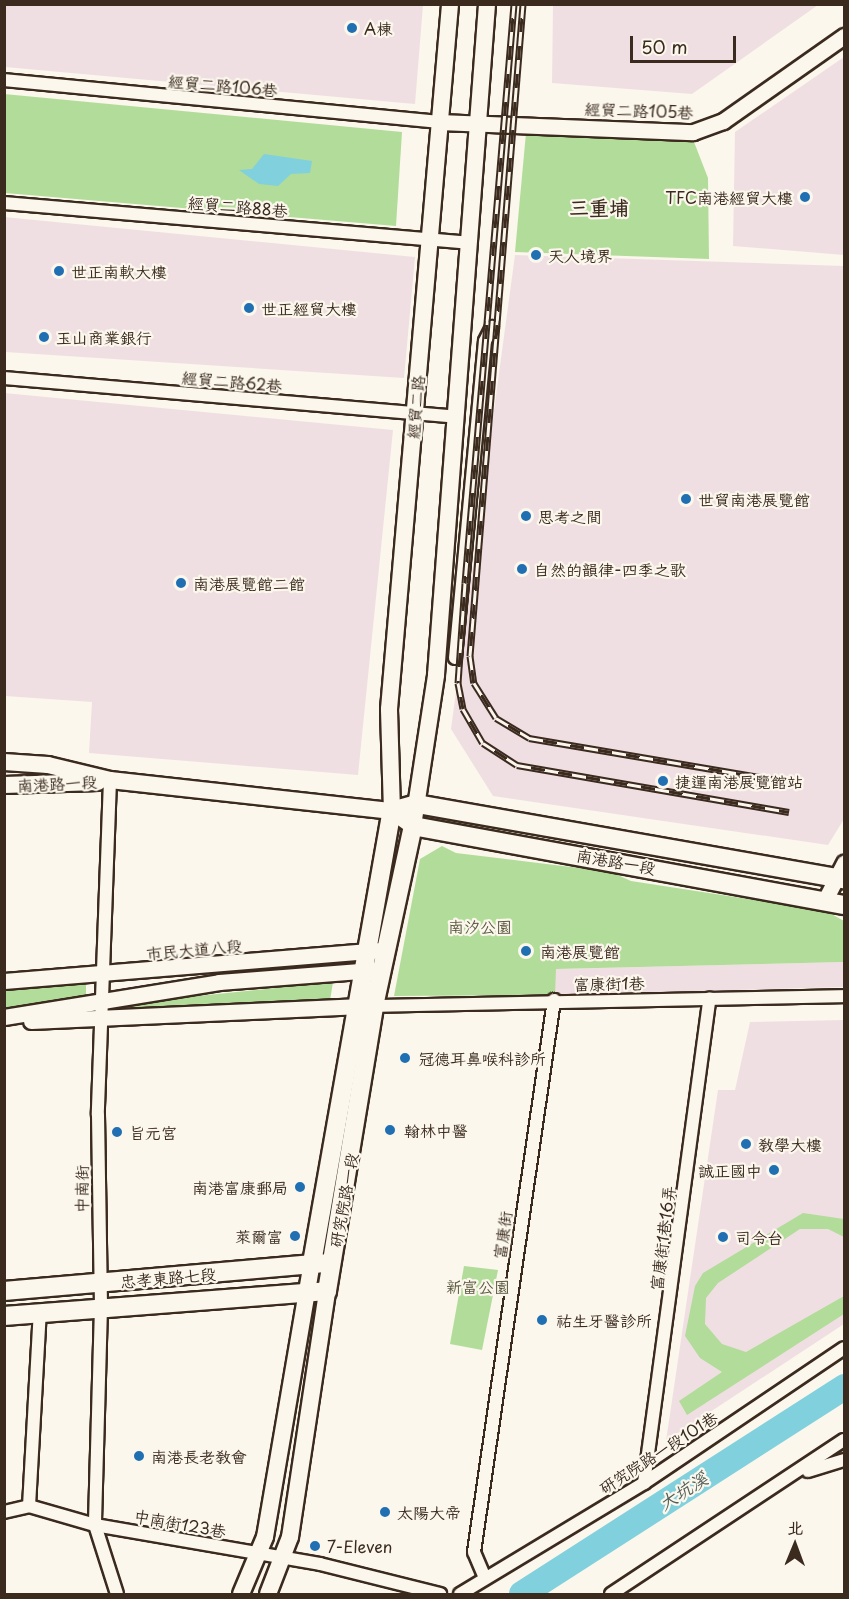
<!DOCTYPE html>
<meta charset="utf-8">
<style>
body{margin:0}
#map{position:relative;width:849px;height:1599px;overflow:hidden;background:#fbf7ec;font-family:"Playpen Sans","LXGW WenKai TC",sans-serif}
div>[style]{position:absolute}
.built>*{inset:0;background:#f0dfe2}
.green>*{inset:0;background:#b2dc99}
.water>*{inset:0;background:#81d0dd}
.river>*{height:26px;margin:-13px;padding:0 13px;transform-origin:13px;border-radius:13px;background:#81d0dd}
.roads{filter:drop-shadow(2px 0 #3b2a1e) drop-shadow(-2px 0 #3b2a1e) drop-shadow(0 2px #3b2a1e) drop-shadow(0 -2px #3b2a1e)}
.minor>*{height:12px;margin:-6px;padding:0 6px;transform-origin:6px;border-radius:6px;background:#fbf7ec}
.tertiary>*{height:15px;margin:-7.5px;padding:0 7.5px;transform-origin:7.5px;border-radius:7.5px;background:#fbf7ec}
.secondary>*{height:16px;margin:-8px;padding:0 8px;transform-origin:8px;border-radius:8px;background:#fbf7ec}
.primary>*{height:18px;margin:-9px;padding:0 9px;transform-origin:9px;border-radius:9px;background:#fbf7ec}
.rail>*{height:7px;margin-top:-3.5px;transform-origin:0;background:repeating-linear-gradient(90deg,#fbf7ec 0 14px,#3b2a1e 0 28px);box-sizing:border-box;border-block:2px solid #3b2a1e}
.dots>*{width:16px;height:16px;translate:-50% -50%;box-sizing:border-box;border:3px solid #fbf7ec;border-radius:50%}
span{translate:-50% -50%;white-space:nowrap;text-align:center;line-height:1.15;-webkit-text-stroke:4.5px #fbf7ec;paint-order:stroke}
.poi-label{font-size:16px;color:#3b2a1e}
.left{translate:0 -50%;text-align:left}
.right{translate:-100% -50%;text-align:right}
.street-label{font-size:16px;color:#3b2a1e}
.park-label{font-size:16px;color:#59563d}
.water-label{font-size:18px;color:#505c57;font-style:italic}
.quarter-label{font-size:20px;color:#3b2a1e;font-weight:700}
.frame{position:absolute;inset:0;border:6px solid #3b2a1e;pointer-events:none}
.north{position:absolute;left:765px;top:1515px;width:60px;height:60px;-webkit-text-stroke:4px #fbf7ec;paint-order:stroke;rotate:1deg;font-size:16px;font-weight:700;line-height:24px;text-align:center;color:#3b2a1e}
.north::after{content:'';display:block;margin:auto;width:21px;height:27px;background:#3b2a1e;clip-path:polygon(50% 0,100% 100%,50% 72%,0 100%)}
.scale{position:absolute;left:630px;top:36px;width:106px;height:27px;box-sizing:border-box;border:3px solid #3b2a1e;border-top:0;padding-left:8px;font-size:18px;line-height:21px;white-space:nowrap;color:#3b2a1e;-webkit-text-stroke:4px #fbf7ec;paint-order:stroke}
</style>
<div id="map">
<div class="built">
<i style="clip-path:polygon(4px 5px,423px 5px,415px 104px,5px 67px)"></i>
<i style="clip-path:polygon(553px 5px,553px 4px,818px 5px,692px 94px,552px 83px)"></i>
<i style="clip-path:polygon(844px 57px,844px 255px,733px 246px,735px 132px)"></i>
<i style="clip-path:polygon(4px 217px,415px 257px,404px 378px,5px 352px)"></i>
<i style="clip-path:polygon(515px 255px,844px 266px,844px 819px,828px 845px,493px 796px,451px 729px)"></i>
<i style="clip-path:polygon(4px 393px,393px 430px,358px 775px,89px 753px,92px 702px,5px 696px)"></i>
<i style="clip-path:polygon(844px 962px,844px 987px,555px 995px,555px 969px)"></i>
<i style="clip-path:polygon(844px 1020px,844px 1324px,666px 1441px,718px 1090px,735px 1090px,750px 1022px)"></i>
</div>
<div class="green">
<i style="clip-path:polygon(4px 94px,402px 132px,396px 226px,5px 193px)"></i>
<i style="clip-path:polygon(526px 133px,694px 142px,708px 178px,709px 259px,515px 252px)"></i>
<i style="clip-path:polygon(442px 846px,456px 853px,611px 872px,631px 881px,826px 911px,844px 921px,844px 962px,556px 969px,555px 995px,394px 996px,420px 859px)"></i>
<i style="clip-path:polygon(333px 982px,329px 1007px,130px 1013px,130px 1003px)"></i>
<i style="clip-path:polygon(86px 984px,86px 995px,5px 1010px,4px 990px)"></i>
<i style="clip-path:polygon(803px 1213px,844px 1219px,844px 1237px,828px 1229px,800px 1229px,718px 1283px,706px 1298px,705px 1324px,722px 1344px,746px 1352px,844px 1296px,844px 1314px,687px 1415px,679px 1401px,722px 1372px,700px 1358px,685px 1336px,695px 1286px,703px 1273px)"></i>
<i style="clip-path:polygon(464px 1266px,498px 1270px,482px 1350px,450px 1344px)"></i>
</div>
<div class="water">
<i style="clip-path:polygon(264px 154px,312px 161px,310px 173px,291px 174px,278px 186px,259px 184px,239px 170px,252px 169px)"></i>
</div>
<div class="river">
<i style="left:522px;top:1594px;width:383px;rotate:-32.7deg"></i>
</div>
<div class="roads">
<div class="minor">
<i style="left:4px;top:80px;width:437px;rotate:5.5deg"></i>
<i style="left:4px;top:203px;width:466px;rotate:4.9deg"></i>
<i style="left:4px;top:378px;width:454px;rotate:4.9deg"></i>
<i style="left:455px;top:658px;width:318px;rotate:-84.6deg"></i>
<i style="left:485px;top:341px;width:16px;rotate:-63deg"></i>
<i style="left:110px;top:780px;width:335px;rotate:92.1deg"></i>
<i style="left:98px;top:1115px;width:192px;rotate:89.1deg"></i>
<i style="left:101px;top:1307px;width:218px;rotate:91.6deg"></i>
<i style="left:95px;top:1525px;width:72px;rotate:72.3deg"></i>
<i style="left:374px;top:1006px;width:470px;rotate:-1.2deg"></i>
<i style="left:808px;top:1471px;width:38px;rotate:-17deg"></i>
<i style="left:644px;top:1483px;width:489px;rotate:-82.3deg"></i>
<i style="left:29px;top:1506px;width:194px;rotate:-86.8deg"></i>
<i style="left:4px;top:1512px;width:26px;rotate:-13deg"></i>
<i style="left:29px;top:1506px;width:69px;rotate:16.1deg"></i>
<i style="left:95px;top:1525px;width:228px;rotate:9.8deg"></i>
<i style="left:320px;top:1564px;width:124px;rotate:14deg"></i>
<i style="left:485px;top:1578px;width:28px;rotate:-113deg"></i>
<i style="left:474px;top:1552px;width:558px;rotate:-81.75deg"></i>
<i style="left:460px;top:1594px;width:215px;rotate:-31.1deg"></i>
<i style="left:644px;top:1483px;width:241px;rotate:-34deg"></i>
<i style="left:611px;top:1594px;width:279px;rotate:-33.5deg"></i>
</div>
<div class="tertiary">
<i style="left:439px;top:122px;width:254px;rotate:2.3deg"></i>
<i style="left:693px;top:132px;width:32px;rotate:-20deg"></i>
<i style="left:723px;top:121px;width:148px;rotate:-35.1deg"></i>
<i style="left:825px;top:900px;width:42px;rotate:-62.8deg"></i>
<i style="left:4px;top:981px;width:375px;rotate:-4.7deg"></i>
<i style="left:4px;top:1017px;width:218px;rotate:-9.2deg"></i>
<i style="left:219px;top:982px;width:154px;rotate:-4.5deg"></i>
<i style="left:31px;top:1021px;width:336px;rotate:-2.6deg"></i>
</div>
<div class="secondary">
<i style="left:4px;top:762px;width:44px;rotate:3.9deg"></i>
<i style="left:48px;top:765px;width:64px;rotate:13.6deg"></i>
<i style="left:110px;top:780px;width:284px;rotate:6.3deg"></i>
<i style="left:392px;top:811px;width:26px;rotate:36deg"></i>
<i style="left:413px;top:826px;width:153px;rotate:-81.3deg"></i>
<i style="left:436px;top:675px;width:673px;rotate:-85.65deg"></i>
<i style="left:4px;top:785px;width:94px;rotate:-1.8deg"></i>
<i style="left:392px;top:811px;width:102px;rotate:-91.7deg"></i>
<i style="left:389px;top:709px;width:708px;rotate:-85.05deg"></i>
<i style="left:241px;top:1594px;width:62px;rotate:-67.2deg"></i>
<i style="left:265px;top:1537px;width:278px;rotate:-80.3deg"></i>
<i style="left:268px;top:1594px;width:61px;rotate:-68.9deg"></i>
<i style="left:290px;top:1537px;width:249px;rotate:-81.4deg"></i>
</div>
<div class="primary">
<i style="left:312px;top:1263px;width:459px;rotate:-80deg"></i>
<i style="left:392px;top:811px;width:26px;rotate:-16deg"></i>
<i style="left:417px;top:804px;width:434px;rotate:10deg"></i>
<i style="left:4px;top:1291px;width:319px;rotate:-5deg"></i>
<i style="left:4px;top:1316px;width:324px;rotate:-4.4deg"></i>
<i style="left:327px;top:1291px;width:289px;rotate:-80.6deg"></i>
<i style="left:374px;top:1006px;width:184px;rotate:-77.8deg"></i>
<i style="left:413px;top:826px;width:438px;rotate:10.4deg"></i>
</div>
</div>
<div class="rail">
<i style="left:514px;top:4px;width:581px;rotate:94.84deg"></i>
<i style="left:465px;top:583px;width:100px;rotate:94deg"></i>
<i style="left:458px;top:683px;width:26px;rotate:79deg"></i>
<i style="left:463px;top:709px;width:39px;rotate:60deg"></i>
<i style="left:483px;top:743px;width:40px;rotate:32.9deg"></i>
<i style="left:517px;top:765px;width:276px;rotate:9.8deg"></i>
<i style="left:523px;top:4px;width:654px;rotate:94.65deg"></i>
<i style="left:470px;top:656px;width:27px;rotate:82deg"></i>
<i style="left:474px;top:683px;width:41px;rotate:57.8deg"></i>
<i style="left:496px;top:718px;width:39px;rotate:31deg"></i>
<i style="left:529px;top:738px;width:259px;rotate:9.6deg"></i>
</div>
<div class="dots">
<i style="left:352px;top:28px;background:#1f6fb2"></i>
<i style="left:805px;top:197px;background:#1f6fb2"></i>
<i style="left:536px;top:255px;background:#1f6fb2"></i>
<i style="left:59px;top:271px;background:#1f6fb2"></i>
<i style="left:249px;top:308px;background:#1f6fb2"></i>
<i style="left:44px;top:337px;background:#1f6fb2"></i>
<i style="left:686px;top:499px;background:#1f6fb2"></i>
<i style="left:526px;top:516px;background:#1f6fb2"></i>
<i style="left:522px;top:569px;background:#1f6fb2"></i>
<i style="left:181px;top:583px;background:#1f6fb2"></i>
<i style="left:663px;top:781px;background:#1f6fb2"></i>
<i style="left:526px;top:951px;background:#1f6fb2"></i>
<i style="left:405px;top:1058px;background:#1f6fb2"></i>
<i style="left:390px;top:1130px;background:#1f6fb2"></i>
<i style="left:117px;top:1132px;background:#1f6fb2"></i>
<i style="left:746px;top:1144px;background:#1f6fb2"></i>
<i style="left:774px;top:1170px;background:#1f6fb2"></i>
<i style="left:300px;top:1187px;background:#1f6fb2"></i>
<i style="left:295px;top:1236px;background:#1f6fb2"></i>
<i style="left:723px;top:1237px;background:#1f6fb2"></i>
<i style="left:542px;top:1320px;background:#1f6fb2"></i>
<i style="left:139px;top:1456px;background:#1f6fb2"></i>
<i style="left:385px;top:1512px;background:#1f6fb2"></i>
<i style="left:315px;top:1546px;background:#1f6fb2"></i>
</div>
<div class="poi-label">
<span class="left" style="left:364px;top:28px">A棟</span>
<span class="right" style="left:793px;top:197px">TFC南港經貿大樓</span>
<span class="left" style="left:548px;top:255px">天人境界</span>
<span class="left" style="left:71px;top:271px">世正南軟大樓</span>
<span class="left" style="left:261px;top:308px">世正經貿大樓</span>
<span class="left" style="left:56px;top:337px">玉山商業銀行</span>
<span class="left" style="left:698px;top:499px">世貿南港展覽館</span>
<span class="left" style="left:538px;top:516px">思考之間</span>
<span class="left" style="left:534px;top:569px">自然的韻律-四季之歌</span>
<span class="left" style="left:193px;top:583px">南港展覽館二館</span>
<span class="left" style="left:675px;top:781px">捷運南港展覽館站</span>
<span class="left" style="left:540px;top:951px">南港展覽館</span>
<span class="left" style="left:418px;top:1058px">冠德耳鼻喉科診所</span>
<span class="left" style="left:404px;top:1130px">翰林中醫</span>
<span class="left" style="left:129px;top:1132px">旨元宮</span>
<span class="left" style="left:758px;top:1144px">教學大樓</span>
<span class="right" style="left:762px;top:1170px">誠正國中</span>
<span class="right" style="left:288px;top:1187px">南港富康郵局</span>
<span class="right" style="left:283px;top:1236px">萊爾富</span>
<span class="left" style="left:735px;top:1237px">司令台</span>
<span class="left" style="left:556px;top:1320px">祐生牙醫診所</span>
<span class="left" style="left:151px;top:1456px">南港長老教會</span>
<span class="left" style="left:397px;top:1512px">太陽大帝</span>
<span class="left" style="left:327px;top:1546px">7-Eleven</span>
</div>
<div class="street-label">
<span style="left:223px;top:85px;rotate:5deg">經貿二路106巷</span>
<span style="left:639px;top:110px;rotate:2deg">經貿二路105巷</span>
<span style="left:238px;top:206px;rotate:5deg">經貿二路88巷</span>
<span style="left:232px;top:381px;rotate:5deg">經貿二路62巷</span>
<span style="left:415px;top:407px;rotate:-85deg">經貿二路</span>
<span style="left:57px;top:783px;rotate:-3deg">南港路一段</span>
<span style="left:616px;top:861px;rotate:10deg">南港路一段</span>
<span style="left:194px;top:949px;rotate:-5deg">市民大道八段</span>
<span style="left:609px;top:983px;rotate:-1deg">富康街1巷</span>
<span style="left:81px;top:1189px;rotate:-89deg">中南街</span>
<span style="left:343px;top:1200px;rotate:-80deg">研究院路一段</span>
<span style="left:502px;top:1235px;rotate:-82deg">富康街</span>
<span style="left:662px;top:1238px;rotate:-83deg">富康街1巷16弄</span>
<span style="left:168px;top:1277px;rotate:-5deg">忠孝東路七段</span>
<span style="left:658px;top:1452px;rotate:-33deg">研究院路一段101巷</span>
<span style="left:180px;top:1523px;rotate:10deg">中南街123巷</span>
</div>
<div class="park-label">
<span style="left:480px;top:926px">南汐公園</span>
<span style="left:478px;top:1286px">新富公園</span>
</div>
<div class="water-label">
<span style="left:683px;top:1491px;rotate:-33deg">大坑溪</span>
</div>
<div class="quarter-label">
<span style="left:599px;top:207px">三重埔</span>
</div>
<div class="frame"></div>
<div class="north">北</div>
<div class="scale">50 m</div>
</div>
